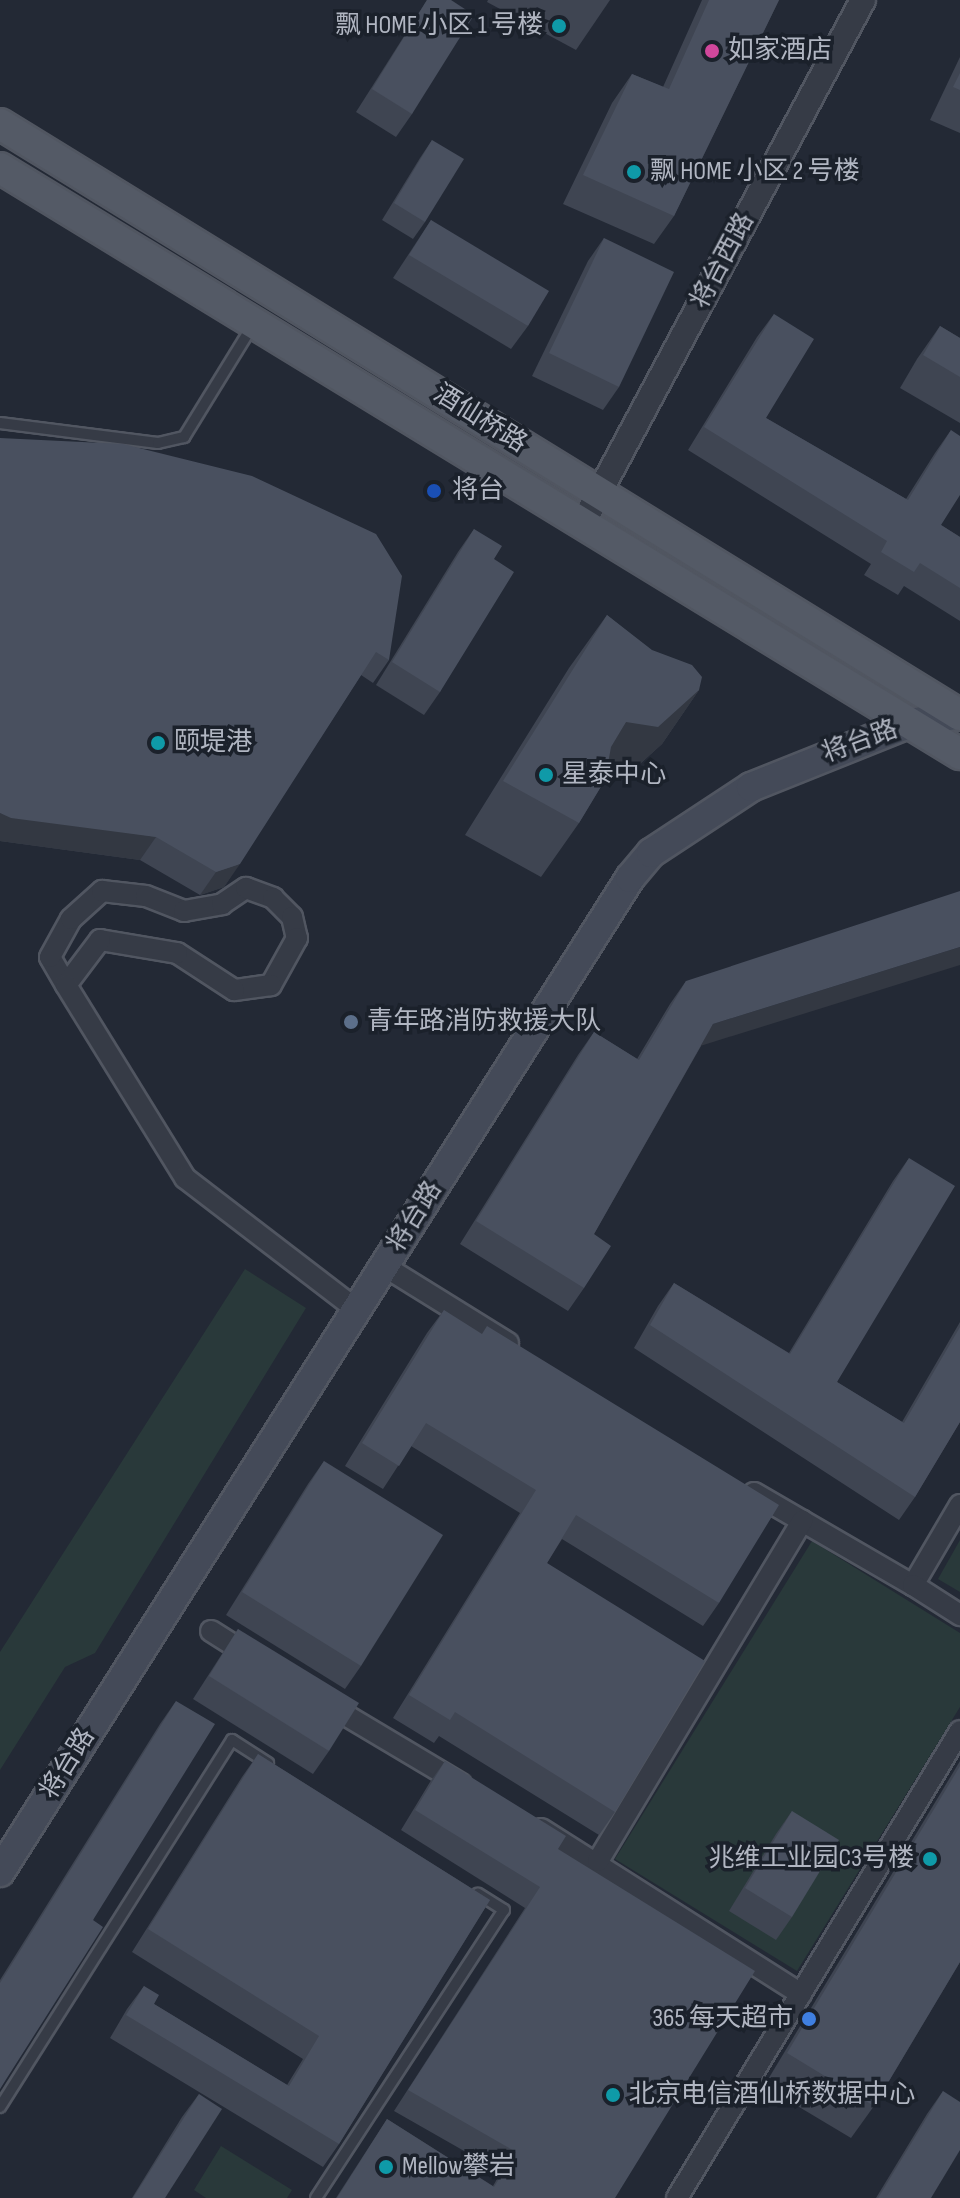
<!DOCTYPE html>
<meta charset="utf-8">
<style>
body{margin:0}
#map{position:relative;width:960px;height:2198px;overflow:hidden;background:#232935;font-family:"Sofia Sans Condensed","Noto Sans SC",sans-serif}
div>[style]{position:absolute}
.green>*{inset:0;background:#29393a}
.roads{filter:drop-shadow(2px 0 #515661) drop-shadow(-2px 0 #515661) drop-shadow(0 2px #515661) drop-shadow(0 -2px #515661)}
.service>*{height:10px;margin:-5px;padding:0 5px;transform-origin:5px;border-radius:5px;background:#363b46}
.minor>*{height:20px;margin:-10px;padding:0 10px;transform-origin:10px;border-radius:10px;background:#363b46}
.tertiary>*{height:24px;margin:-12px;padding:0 12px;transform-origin:12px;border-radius:12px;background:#363b46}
.secondary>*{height:28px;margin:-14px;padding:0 14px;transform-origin:14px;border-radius:14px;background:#444a58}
.primary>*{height:30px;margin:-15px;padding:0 15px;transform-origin:15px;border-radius:15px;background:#545a66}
.wall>*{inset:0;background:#3f4552}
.shaded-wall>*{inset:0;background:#333842}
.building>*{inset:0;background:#49505f}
.dots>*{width:22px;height:22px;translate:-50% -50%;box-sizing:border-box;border:4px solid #1b212b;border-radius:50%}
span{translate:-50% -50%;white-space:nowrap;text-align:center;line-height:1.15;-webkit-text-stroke:7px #1b212b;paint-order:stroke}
.poi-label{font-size:26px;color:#b1b6c2}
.right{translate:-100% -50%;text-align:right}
.left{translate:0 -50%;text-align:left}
.street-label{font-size:26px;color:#b1b6c2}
</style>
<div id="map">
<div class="green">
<i style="clip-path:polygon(245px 1269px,306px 1308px,95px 1653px,65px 1667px,0 1770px,0 1652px)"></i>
<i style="clip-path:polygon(960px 1540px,960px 1592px,938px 1579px)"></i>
<i style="clip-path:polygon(812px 1541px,960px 1633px,960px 1707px,797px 1971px,615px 1859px)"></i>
<i style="clip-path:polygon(221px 2146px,292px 2190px,287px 2198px,206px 2198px,194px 2190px)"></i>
</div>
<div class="roads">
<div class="service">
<i style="left:0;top:423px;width:159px;rotate:7.2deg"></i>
<i style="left:158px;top:443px;width:27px;rotate:-13deg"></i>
<i style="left:184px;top:437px;width:132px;rotate:-58.4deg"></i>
<i style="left:0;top:2107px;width:434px;rotate:-57.7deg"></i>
<i style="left:232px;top:1740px;width:43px;rotate:32.6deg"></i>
<i style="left:316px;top:2198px;width:344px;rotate:-56.9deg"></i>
<i style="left:504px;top:1910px;width:31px;rotate:-148deg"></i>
</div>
<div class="minor">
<i style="left:66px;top:985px;width:32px;rotate:-120deg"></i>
<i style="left:50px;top:957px;width:43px;rotate:-61.1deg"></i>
<i style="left:71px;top:919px;width:42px;rotate:-42.1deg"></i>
<i style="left:102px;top:891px;width:44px;rotate:6.5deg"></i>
<i style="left:146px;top:896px;width:41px;rotate:21.5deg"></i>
<i style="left:184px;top:911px;width:39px;rotate:-10deg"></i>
<i style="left:222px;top:904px;width:29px;rotate:-34deg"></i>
<i style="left:246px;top:888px;width:29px;rotate:20deg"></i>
<i style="left:273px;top:898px;width:27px;rotate:45deg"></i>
<i style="left:292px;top:917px;width:22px;rotate:77deg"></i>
<i style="left:297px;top:938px;width:54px;rotate:119deg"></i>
<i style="left:271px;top:985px;width:37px;rotate:172deg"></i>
<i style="left:234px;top:990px;width:68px;rotate:-147deg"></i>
<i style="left:177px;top:953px;width:78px;rotate:-170.4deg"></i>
<i style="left:100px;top:940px;width:56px;rotate:127.1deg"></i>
<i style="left:66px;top:985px;width:227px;rotate:58.3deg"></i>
<i style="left:185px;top:1178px;width:217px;rotate:37.5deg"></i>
<i style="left:384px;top:1266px;width:146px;rotate:31.8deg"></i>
<i style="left:754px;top:1493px;width:184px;rotate:30.1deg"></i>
<i style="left:960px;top:1505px;width:93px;rotate:120.4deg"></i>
<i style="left:913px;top:1585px;width:56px;rotate:32.6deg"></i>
<i style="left:211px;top:1631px;width:45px;rotate:32.3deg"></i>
<i style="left:327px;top:1704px;width:156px;rotate:30.8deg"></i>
<i style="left:541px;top:1829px;width:308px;rotate:32.4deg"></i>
<i style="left:598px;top:1861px;width:397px;rotate:-59deg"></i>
<i style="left:677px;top:2198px;width:546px;rotate:-58.78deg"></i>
</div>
<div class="tertiary">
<i style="left:583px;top:523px;width:593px;rotate:-61.84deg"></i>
</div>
<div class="secondary">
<i style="left:0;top:1872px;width:1177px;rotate:-57.63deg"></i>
<i style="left:630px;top:878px;width:33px;rotate:-50deg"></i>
<i style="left:651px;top:853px;width:120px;rotate:-33.4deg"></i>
<i style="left:751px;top:787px;width:172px;rotate:-21.8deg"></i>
<i style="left:911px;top:723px;width:50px;rotate:-10.4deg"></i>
</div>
<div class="primary">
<i style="left:0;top:124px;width:1127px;rotate:31.62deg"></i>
<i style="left:0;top:168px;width:1125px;rotate:31.4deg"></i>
</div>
</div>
<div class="wall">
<i style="clip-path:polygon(427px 0,451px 0,412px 114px,396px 137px,356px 112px)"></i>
<i style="clip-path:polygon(488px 0,610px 0,576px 50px,487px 2px)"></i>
<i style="clip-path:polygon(702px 0,779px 0,674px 216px,654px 244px,563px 204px,612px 103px,632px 74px,663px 87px)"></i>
<i style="clip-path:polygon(960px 57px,960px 133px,930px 120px)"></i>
<i style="clip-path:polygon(432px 140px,425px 222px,413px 239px,382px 220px,420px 158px)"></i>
<i style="clip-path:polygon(431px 220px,528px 326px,511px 349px,393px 278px)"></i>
<i style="clip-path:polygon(604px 238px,619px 387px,603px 410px,532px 376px,588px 261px)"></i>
<i style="clip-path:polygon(774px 314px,766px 418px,906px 499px,935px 453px,951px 430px,941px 525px,960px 537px,960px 621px,904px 586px,898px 595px,864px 575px,871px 564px,688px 450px,757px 337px)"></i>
<i style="clip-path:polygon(940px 326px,960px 338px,960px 423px,900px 388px,917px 359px)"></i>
<i style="clip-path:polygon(474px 529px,494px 559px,440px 692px,424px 715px,376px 685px,458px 552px)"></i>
<i style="clip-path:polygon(376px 534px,389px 660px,373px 683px,361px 675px,224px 887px,200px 895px,140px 860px,0 841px)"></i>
<i style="clip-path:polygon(607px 615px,699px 690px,662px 744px,621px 781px,606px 778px,579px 823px,541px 877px,465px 835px,569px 668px)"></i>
<i style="clip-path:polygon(686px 981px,701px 1046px,594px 1234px,584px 1288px,568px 1311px,460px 1244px,578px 1055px,594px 1032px,637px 1059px,670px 1004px)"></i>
<i style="clip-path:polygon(909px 1158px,837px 1382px,902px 1422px,960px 1322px,960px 1422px,915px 1497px,899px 1520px,634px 1348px,658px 1306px,674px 1283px,789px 1353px,893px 1181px)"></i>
<i style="clip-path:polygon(444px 1310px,719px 1603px,703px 1626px,562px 1539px,547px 1563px,615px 1812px,599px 1835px,439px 1736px,434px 1743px,393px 1718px,520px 1513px,411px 1446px,383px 1489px,345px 1466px,427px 1333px)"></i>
<i style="clip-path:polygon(324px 1461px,361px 1666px,345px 1689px,226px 1615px,308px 1484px)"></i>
<i style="clip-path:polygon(238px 1629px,329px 1751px,313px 1774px,193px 1699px)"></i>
<i style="clip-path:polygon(176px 1701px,93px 1920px,0 2089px,0 1980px,160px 1724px)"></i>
<i style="clip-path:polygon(258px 1754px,490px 1900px,339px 2144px,323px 2167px,110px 2038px,127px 2009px,144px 1986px,154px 2004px,287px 2085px,303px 2059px,132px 1952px,242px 1777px)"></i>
<i style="clip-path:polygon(445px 1761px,558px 1849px,615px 2198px,336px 2198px,387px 2119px,493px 2186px,501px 2172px,394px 2111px,525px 1908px,401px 1830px,430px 1782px)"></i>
<i style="clip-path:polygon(960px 1761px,960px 1962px,874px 2106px,851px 2138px,764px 2086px)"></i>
<i style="clip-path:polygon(792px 1811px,792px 1917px,776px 1940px,729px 1911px,776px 1834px)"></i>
<i style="clip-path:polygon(943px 2091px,931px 2198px,876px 2198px,927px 2114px)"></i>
<i style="clip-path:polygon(199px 2094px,165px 2198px,132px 2198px,182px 2117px)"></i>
</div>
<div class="shaded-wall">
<i style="clip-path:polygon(699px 690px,662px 744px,621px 781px,589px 775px,626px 722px)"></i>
<i style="clip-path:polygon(0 813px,156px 837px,140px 860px,0 841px)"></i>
<i style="clip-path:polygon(240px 864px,224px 887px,200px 895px,216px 872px)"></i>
<i style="clip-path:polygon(960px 947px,960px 965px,697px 1047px,713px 1024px)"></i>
</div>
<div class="building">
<i style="clip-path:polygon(427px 0,451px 0,474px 15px,412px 114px,372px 89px)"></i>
<i style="clip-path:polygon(709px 0,779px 0,674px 216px,583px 175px,632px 74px,669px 89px)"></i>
<i style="clip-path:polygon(960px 73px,960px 90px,953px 87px)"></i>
<i style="clip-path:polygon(432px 140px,464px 159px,425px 222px,394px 203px)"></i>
<i style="clip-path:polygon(431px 220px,549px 291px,528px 326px,409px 255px)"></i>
<i style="clip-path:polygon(604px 238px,674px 272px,619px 387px,549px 353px)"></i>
<i style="clip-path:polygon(774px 314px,814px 339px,766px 418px,908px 500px,951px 430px,960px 436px,960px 495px,941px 525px,960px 537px,960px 588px,920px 563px,914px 572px,881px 552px,887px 541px,704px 427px)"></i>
<i style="clip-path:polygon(940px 326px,960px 338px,960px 377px,923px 355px)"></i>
<i style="clip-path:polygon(0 438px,123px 444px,252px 476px,376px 534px,402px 576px,389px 660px,376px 652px,240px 864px,216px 872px,156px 837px,11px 818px,0 813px)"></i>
<i style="clip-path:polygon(474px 529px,502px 546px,494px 559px,514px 572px,440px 692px,392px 662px)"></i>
<i style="clip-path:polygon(607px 615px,652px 650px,692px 665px,702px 677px,699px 690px,658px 727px,626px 722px,611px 747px,605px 780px,579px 823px,503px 781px)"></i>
<i style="clip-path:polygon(960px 891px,960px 947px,713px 1024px,594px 1234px,611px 1246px,584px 1288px,476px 1221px,594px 1032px,639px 1060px,686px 981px)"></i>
<i style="clip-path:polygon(909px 1158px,955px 1186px,837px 1382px,904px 1423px,960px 1327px,960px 1422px,915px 1497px,650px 1325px,674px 1283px,790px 1354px)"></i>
<i style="clip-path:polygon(444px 1310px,482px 1334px,487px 1326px,779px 1505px,719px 1603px,576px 1515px,547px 1563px,705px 1661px,615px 1812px,455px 1712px,450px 1720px,409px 1695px,536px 1490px,426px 1423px,399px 1466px,362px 1443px)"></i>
<i style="clip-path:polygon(324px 1461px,443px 1535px,361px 1666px,242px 1592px)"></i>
<i style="clip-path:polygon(238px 1629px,359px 1703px,329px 1751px,209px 1676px)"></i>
<i style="clip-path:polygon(176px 1701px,215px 1724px,93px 1920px,103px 1927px,0 2089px,0 1983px)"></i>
<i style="clip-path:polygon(258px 1754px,490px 1900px,339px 2144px,126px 2015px,144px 1986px,159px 1995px,154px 2004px,289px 2086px,319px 2036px,148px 1929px)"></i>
<i style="clip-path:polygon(445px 1761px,566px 1836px,558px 1849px,755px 1971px,615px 2198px,337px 2198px,387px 2119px,494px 2187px,516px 2152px,408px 2090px,540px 1887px,415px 1810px)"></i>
<i style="clip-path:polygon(960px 1766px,960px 1962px,874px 2106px,787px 2053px)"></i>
<i style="clip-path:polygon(792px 1811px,839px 1840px,792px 1917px,745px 1888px)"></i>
<i style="clip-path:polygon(943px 2091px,960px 2102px,960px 2150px,931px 2198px,878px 2198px)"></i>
<i style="clip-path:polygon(199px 2094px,222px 2109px,165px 2198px,133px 2198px)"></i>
</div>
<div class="dots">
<i style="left:559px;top:26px;background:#0f9aa8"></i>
<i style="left:712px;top:51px;background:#d1479c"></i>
<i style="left:634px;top:172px;background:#0f9aa8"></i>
<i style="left:434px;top:491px;background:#1a4fb4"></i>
<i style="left:158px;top:743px;background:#0f9aa8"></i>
<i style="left:546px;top:775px;background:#0f9aa8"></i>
<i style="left:351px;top:1022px;background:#5c6f8a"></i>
<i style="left:930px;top:1859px;background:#0f9aa8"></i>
<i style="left:809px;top:2019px;background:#3f7fe0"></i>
<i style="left:613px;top:2095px;background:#0f9aa8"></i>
<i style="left:386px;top:2167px;background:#0f9aa8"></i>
</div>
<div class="poi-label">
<span class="right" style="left:543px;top:26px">飘 HOME 小区 1 号楼</span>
<span class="left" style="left:728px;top:51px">如家酒店</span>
<span class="left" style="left:650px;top:172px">飘 HOME 小区 2 号楼</span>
<span class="left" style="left:452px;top:491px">将台</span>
<span class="left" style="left:174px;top:743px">颐堤港</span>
<span class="left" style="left:562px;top:775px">星泰中心</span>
<span class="left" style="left:367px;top:1022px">青年路消防救援大队</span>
<span class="right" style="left:914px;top:1859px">兆维工业园C3号楼</span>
<span class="right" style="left:793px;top:2019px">365 每天超市</span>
<span class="left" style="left:629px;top:2095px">北京电信酒仙桥数据中心</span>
<span class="left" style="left:402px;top:2167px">Mellow攀岩</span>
</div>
<div class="street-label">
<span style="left:723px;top:261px;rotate:-62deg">将台西路</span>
<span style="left:480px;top:419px;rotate:32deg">酒仙桥路</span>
<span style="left:860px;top:742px;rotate:-20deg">将台路</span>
<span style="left:415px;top:1217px;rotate:-58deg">将台路</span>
<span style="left:68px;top:1764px;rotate:-58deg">将台路</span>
</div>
</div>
